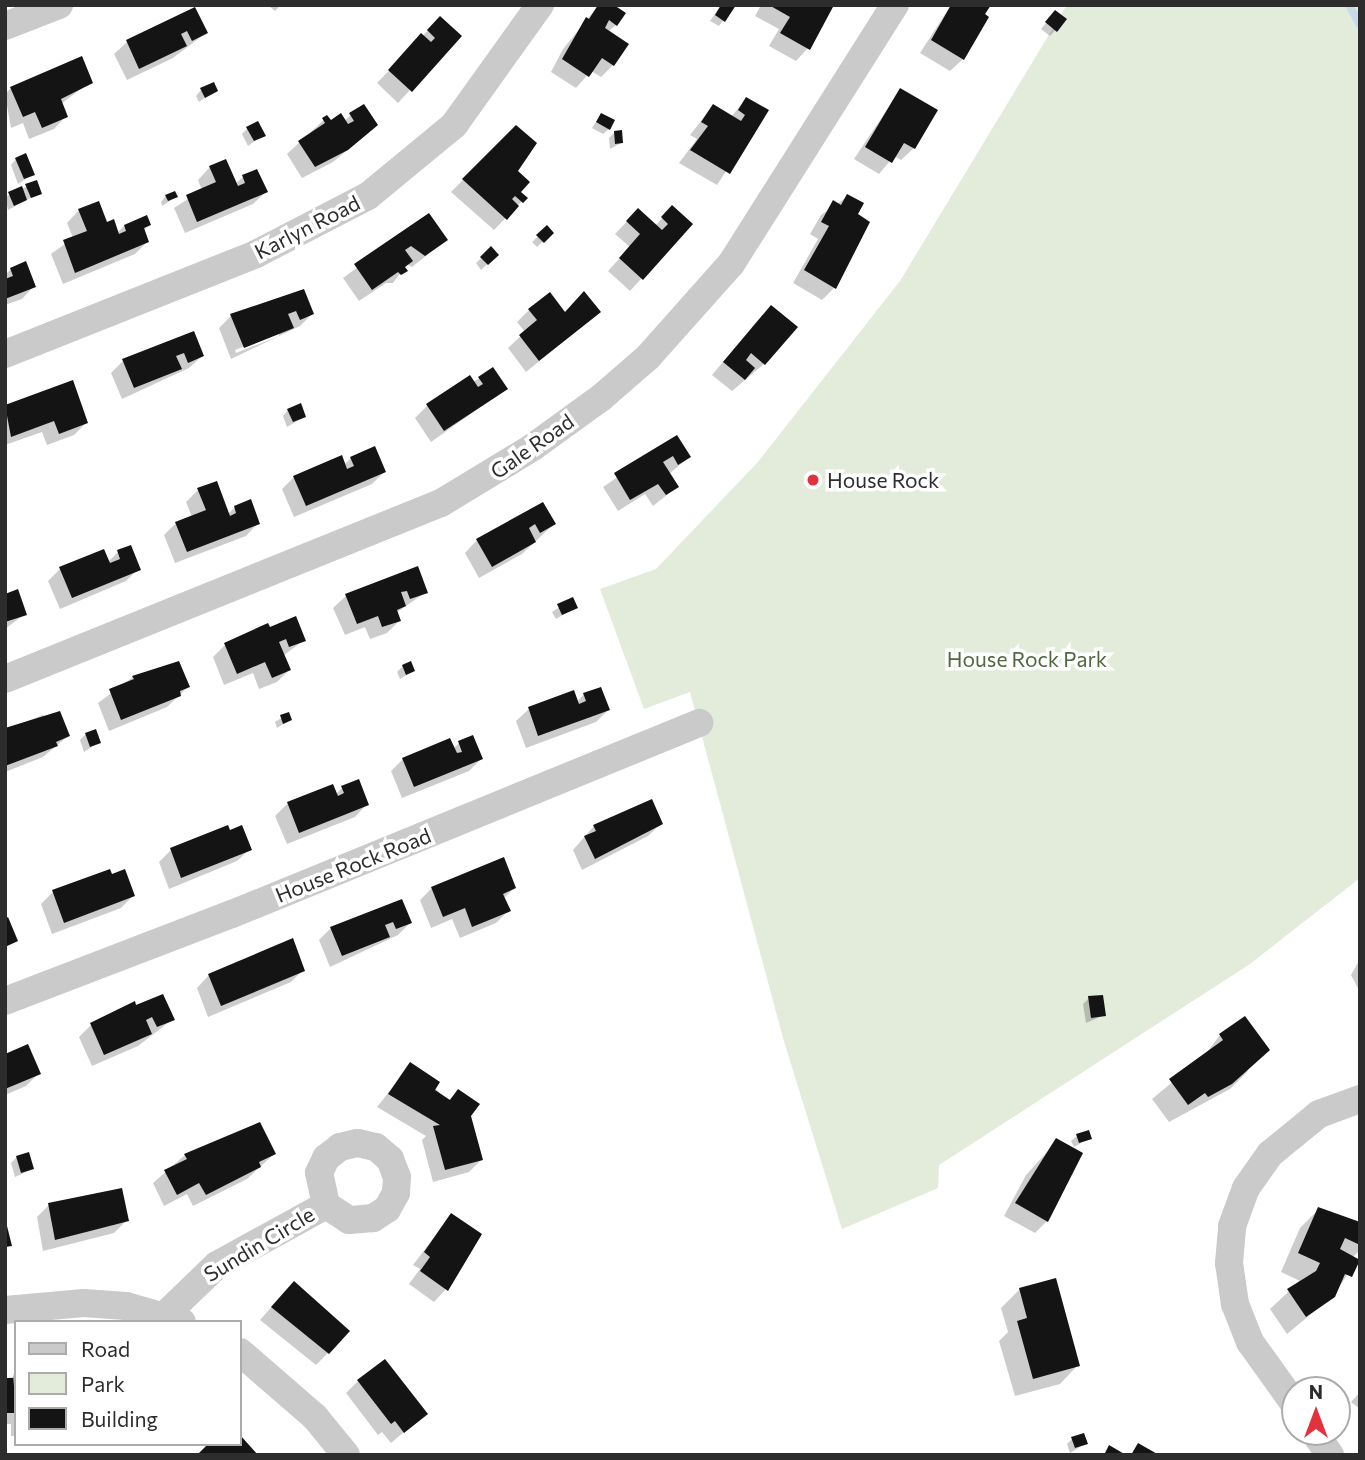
<!DOCTYPE html>
<style>
body{margin:0}
#map{position:relative;width:1365px;height:1460px;overflow:hidden;background:#fff;font-family:Commissioner,sans-serif}
div>[style]{position:absolute}
.green>*{inset:0;background:#e3ebdb}
.shadow>*{inset:0;background:#0003}
.stream>*{height:8px;margin:-4px;padding:0 4px;transform-origin:4px;border-radius:4px;background:#c7dcea}
.building>*{inset:0;background:#141414}
.minor>*{height:28px;margin:-14px;padding:0 14px;transform-origin:14px;border-radius:14px;background:#cacaca}
.dots>*{width:19px;height:19px;translate:-50% -50%;box-sizing:border-box;border:4px solid #fff;border-radius:50%}
span{translate:-50% -50%;white-space:nowrap;text-align:center;line-height:1.15;-webkit-text-stroke:7px #fff;paint-order:stroke}
.street-label{font-size:21px;color:#2d2d2d}
.poi-label{font-size:21px;color:#2d2d2d}
.left{translate:0 -50%;text-align:left}
.park-label{font-size:21px;color:#50683c}
.frame{position:absolute;inset:0;border:7px solid #2d2d2d;pointer-events:none}
.legend{position:absolute;left:14px;top:1320px;width:228px;height:126px;box-sizing:border-box;background:#fff;border:2px solid #ababab;margin:0;padding:9px 12px;list-style:none;font-size:21px;color:#2d2d2d}
.legend li{display:flex;align-items:center;gap:14px;height:35px}
.legend b{width:35px;border:2px solid #ababab}
.north{position:absolute;left:1281px;top:1376px;width:70px;height:70px;box-sizing:border-box;background:#fff;border:2px solid #ababab;border-radius:50%;rotate:0deg;font-size:19px;font-weight:700;line-height:28px;text-align:center;color:#2d2d2d}
.north::after{content:'';display:block;margin:auto;width:24px;height:32px;background:#e1323d;clip-path:polygon(50% 0,100% 100%,50% 72%,0 100%)}
</style>
<div id="map">
<div class="green">
<i style="clip-path:polygon(1067px 5px,1360px 5px,1360px 878px,1250px 964px,939px 1165px,938px 1188px,842px 1229px,783px 1038px,690px 692px,644px 709px,600px 589px,656px 569px,757px 463px,900px 281px)"></i>
</div>
<div class="shadow">
<i style="clip-path:polygon(268px 5px,281px 5px,275px 11px)"></i>
<i style="clip-path:polygon(599px 5px,616px 25px,608px 32px,613px 65px,601px 77px,591px 71px,576px 88px,551px 72px,563px 49px)"></i>
<i style="clip-path:polygon(721px 5px,734px 5px,719px 26px,710px 21px)"></i>
<i style="clip-path:polygon(761px 5px,832px 5px,808px 48px,796px 61px,769px 46px,779px 29px,755px 16px)"></i>
<i style="clip-path:polygon(951px 5px,990px 5px,963px 59px,950px 71px,920px 53px)"></i>
<i style="clip-path:polygon(195px 10px,206px 33px,173px 58px,127px 80px,114px 54px,127px 42px)"></i>
<i style="clip-path:polygon(440px 18px,460px 36px,398px 103px,377px 83px)"></i>
<i style="clip-path:polygon(1050px 18px,1065px 19px,1050px 36px,1041px 29px)"></i>
<i style="clip-path:polygon(90px 82px,61px 104px,66px 116px,54px 129px,29px 139px,23px 123px,11px 128px,5px 94px,11px 88px)"></i>
<i style="clip-path:polygon(201px 90px,216px 90px,199px 102px,196px 96px)"></i>
<i style="clip-path:polygon(900px 90px,936px 111px,914px 148px,901px 160px,894px 156px,879px 174px,854px 159px)"></i>
<i style="clip-path:polygon(746px 99px,766px 111px,717px 185px,679px 163px,697px 139px,690px 135px,713px 106px,731px 117px)"></i>
<i style="clip-path:polygon(363px 106px,363px 137px,333px 162px,302px 178px,287px 154px,327px 117px,330px 122px,344px 121px)"></i>
<i style="clip-path:polygon(601px 115px,609px 129px,603px 134px,592px 128px)"></i>
<i style="clip-path:polygon(516px 127px,516px 171px,519px 192px,525px 198px,494px 230px,451px 192px)"></i>
<i style="clip-path:polygon(248px 128px,263px 135px,248px 146px,242px 134px)"></i>
<i style="clip-path:polygon(615px 132px,621px 143px,610px 149px,609px 138px)"></i>
<i style="clip-path:polygon(16px 159px,33px 174px,18px 184px,11px 165px)"></i>
<i style="clip-path:polygon(210px 167px,235px 184px,243px 177px,266px 192px,253px 204px,185px 233px,174px 208px,202px 190px,198px 180px)"></i>
<i style="clip-path:polygon(36px 182px,40px 193px,8px 210px,5px 197px)"></i>
<i style="clip-path:polygon(166px 196px,176px 197px,162px 206px,161px 202px)"></i>
<i style="clip-path:polygon(848px 196px,855px 215px,834px 288px,822px 300px,793px 283px,818px 239px,810px 234px,821px 215px)"></i>
<i style="clip-path:polygon(672px 208px,691px 224px,630px 291px,608px 271px,630px 247px,615px 234px,638px 210px,655px 226px)"></i>
<i style="clip-path:polygon(79px 210px,117px 233px,124px 226px,149px 225px,143px 231px,147px 242px,135px 254px,63px 284px,51px 254px,73px 238px,67px 223px)"></i>
<i style="clip-path:polygon(429px 215px,446px 240px,412px 267px,407px 264px,393px 283px,386px 283px,359px 301px,343px 278px)"></i>
<i style="clip-path:polygon(547px 228px,552px 233px,537px 247px,532px 242px)"></i>
<i style="clip-path:polygon(491px 249px,497px 255px,481px 270px,476px 263px)"></i>
<i style="clip-path:polygon(11px 269px,34px 286px,22px 299px,5px 305px,5px 275px)"></i>
<i style="clip-path:polygon(evenodd,303px 291px,312px 314px,300px 326px,231px 359px,219px 328px,231px 316px,303px 291px,279px 332px,279px 336px,236px 353px,235px 350px,279px 332px)"></i>
<i style="clip-path:polygon(529px 310px,564px 314px,599px 312px,526px 372px,508px 348px,525px 332px,517px 322px)"></i>
<i style="clip-path:polygon(759px 319px,764px 364px,732px 391px,712px 375px)"></i>
<i style="clip-path:polygon(193px 333px,202px 356px,189px 368px,122px 399px,111px 373px,123px 361px)"></i>
<i style="clip-path:polygon(480px 378px,506px 389px,431px 442px,415px 418px,427px 406px)"></i>
<i style="clip-path:polygon(72px 383px,86px 423px,74px 435px,47px 445px,42px 432px,5px 445px,5px 407px)"></i>
<i style="clip-path:polygon(288px 410px,304px 417px,287px 427px,283px 416px)"></i>
<i style="clip-path:polygon(677px 437px,689px 457px,669px 474px,677px 487px,653px 506px,645px 494px,618px 511px,603px 487px)"></i>
<i style="clip-path:polygon(351px 458px,384px 472px,372px 484px,294px 517px,282px 489px,294px 477px,344px 465px)"></i>
<i style="clip-path:polygon(198px 490px,228px 514px,235px 507px,258px 523px,246px 536px,175px 563px,164px 535px,176px 523px,192px 517px,186px 502px)"></i>
<i style="clip-path:polygon(543px 504px,554px 524px,522px 554px,479px 578px,465px 553px,477px 540px)"></i>
<i style="clip-path:polygon(118px 552px,138px 569px,126px 581px,60px 609px,48px 581px,60px 569px,108px 562px)"></i>
<i style="clip-path:polygon(417px 568px,426px 592px,396px 613px,399px 621px,387px 633px,370px 639px,365px 627px,345px 635px,333px 608px,346px 596px)"></i>
<i style="clip-path:polygon(5px 595px,25px 614px,5px 629px)"></i>
<i style="clip-path:polygon(572px 599px,576px 607px,556px 619px,552px 612px)"></i>
<i style="clip-path:polygon(295px 619px,304px 640px,283px 656px,289px 670px,277px 682px,259px 689px,253px 673px,224px 685px,213px 657px,225px 645px)"></i>
<i style="clip-path:polygon(403px 666px,413px 671px,400px 679px,397px 672px)"></i>
<i style="clip-path:polygon(133px 677px,188px 687px,167px 707px,109px 731px,98px 703px)"></i>
<i style="clip-path:polygon(573px 692px,577px 702px,584px 694px,608px 710px,596px 722px,526px 748px,516px 721px,529px 709px)"></i>
<i style="clip-path:polygon(288px 714px,290px 720px,277px 728px,275px 722px)"></i>
<i style="clip-path:polygon(43px 715px,68px 736px,43px 757px,5px 772px,5px 730px)"></i>
<i style="clip-path:polygon(86px 734px,99px 742px,84px 752px,80px 740px)"></i>
<i style="clip-path:polygon(459px 743px,481px 759px,469px 771px,402px 798px,391px 771px,403px 759px,453px 749px)"></i>
<i style="clip-path:polygon(342px 788px,367px 804px,355px 817px,287px 844px,275px 816px,288px 803px,335px 795px)"></i>
<i style="clip-path:polygon(661px 824px,648px 836px,582px 870px,573px 850px,594px 826px)"></i>
<i style="clip-path:polygon(250px 849px,237px 861px,169px 889px,159px 862px,171px 850px)"></i>
<i style="clip-path:polygon(432px 888px,514px 888px,503px 899px,508px 911px,496px 923px,460px 938px,452px 919px,431px 928px,420px 900px)"></i>
<i style="clip-path:polygon(53px 892px,133px 896px,121px 908px,52px 934px,41px 904px)"></i>
<i style="clip-path:polygon(401px 901px,410px 923px,398px 935px,330px 967px,319px 940px,331px 928px)"></i>
<i style="clip-path:polygon(1360px 959px,1360px 992px,1351px 975px)"></i>
<i style="clip-path:polygon(303px 970px,291px 982px,208px 1017px,197px 988px,209px 975px)"></i>
<i style="clip-path:polygon(1089px 998px,1104px 1015px,1086px 1023px,1083px 1004px)"></i>
<i style="clip-path:polygon(136px 1007px,173px 1019px,138px 1046px,92px 1066px,79px 1037px,91px 1025px)"></i>
<i style="clip-path:polygon(1220px 1035px,1248px 1071px,1230px 1089px,1169px 1122px,1152px 1099px,1204px 1056px)"></i>
<i style="clip-path:polygon(5px 1055px,39px 1073px,26px 1086px,5px 1095px)"></i>
<i style="clip-path:polygon(411px 1064px,448px 1101px,458px 1091px,481px 1160px,469px 1172px,433px 1182px,422px 1140px,426px 1136px,377px 1107px)"></i>
<i style="clip-path:polygon(1077px 1136px,1090px 1138px,1074px 1147px,1071px 1141px)"></i>
<i style="clip-path:polygon(1057px 1141px,1047px 1221px,1035px 1233px,1004px 1216px,1026px 1175px)"></i>
<i style="clip-path:polygon(274px 1154px,247px 1179px,193px 1206px,187px 1194px,164px 1206px,153px 1183px,185px 1155px)"></i>
<i style="clip-path:polygon(17px 1157px,32px 1169px,15px 1177px,11px 1163px)"></i>
<i style="clip-path:polygon(49px 1205px,127px 1220px,114px 1233px,43px 1251px,37px 1217px)"></i>
<i style="clip-path:polygon(1319px 1209px,1360px 1225px,1360px 1250px,1353px 1257px,1358px 1259px,1333px 1296px,1287px 1334px,1270px 1309px,1300px 1281px,1281px 1272px,1300px 1228px)"></i>
<i style="clip-path:polygon(451px 1215px,446px 1289px,434px 1302px,409px 1284px,420px 1269px,413px 1265px)"></i>
<i style="clip-path:polygon(1020px 1289px,1078px 1365px,1060px 1384px,1015px 1396px,999px 1341px,1008px 1332px,1001px 1308px)"></i>
<i style="clip-path:polygon(282px 1295px,328px 1353px,316px 1365px,260px 1320px)"></i>
<i style="clip-path:polygon(16px 1377px,16px 1436px,11px 1436px,11px 1424px,5px 1424px,5px 1378px)"></i>
<i style="clip-path:polygon(358px 1381px,425px 1414px,391px 1443px,382px 1432px,378px 1435px,346px 1393px)"></i>
<i style="clip-path:polygon(1360px 1392px,1360px 1409px,1351px 1402px)"></i>
<i style="clip-path:polygon(1072px 1439px,1086px 1443px,1070px 1453px,1067px 1444px)"></i>
</div>
<div class="stream">
<i style="left:1349px;top:5px;width:23px;rotate:61deg"></i>
</div>
<div class="building">
<i style="clip-path:polygon(598px 5px,614px 5px,626px 13px,617px 26px,609px 20px,605px 28px,629px 44px,614px 66px,602px 58px,589px 77px,562px 59px,586px 17px,589px 19px)"></i>
<i style="clip-path:polygon(721px 5px,736px 5px,725px 22px,715px 15px)"></i>
<i style="clip-path:polygon(769px 5px,834px 5px,810px 50px,780px 33px,790px 17px)"></i>
<i style="clip-path:polygon(951px 5px,991px 5px,985px 14px,989px 17px,964px 60px,931px 40px)"></i>
<i style="clip-path:polygon(195px 7px,208px 33px,192px 41px,187px 31px,181px 34px,187px 46px,139px 69px,126px 40px)"></i>
<i style="clip-path:polygon(1055px 10px,1067px 19px,1057px 32px,1045px 22px)"></i>
<i style="clip-path:polygon(440px 16px,462px 36px,412px 92px,388px 70px,421px 33px,431px 42px,435px 38px,427px 30px)"></i>
<i style="clip-path:polygon(82px 56px,93px 83px,61px 99px,68px 117px,42px 128px,35px 112px,23px 117px,10px 87px)"></i>
<i style="clip-path:polygon(214px 82px,218px 91px,205px 98px,200px 88px)"></i>
<i style="clip-path:polygon(900px 88px,938px 110px,915px 149px,904px 143px,892px 163px,865px 147px)"></i>
<i style="clip-path:polygon(746px 97px,769px 110px,730px 174px,690px 150px,708px 126px,701px 122px,713px 104px,741px 121px,745px 115px,738px 110px)"></i>
<i style="clip-path:polygon(364px 104px,378px 125px,348px 150px,315px 167px,298px 141px,325px 123px,322px 118px,327px 115px,331px 120px,341px 113px,348px 124px,354px 121px,349px 113px)"></i>
<i style="clip-path:polygon(601px 113px,615px 120px,610px 130px,596px 122px)"></i>
<i style="clip-path:polygon(258px 121px,266px 136px,254px 141px,246px 127px)"></i>
<i style="clip-path:polygon(516px 125px,537px 143px,518px 171px,530px 182px,521px 192px,528px 198px,523px 203px,515px 196px,512px 199px,519px 206px,507px 220px,462px 179px)"></i>
<i style="clip-path:polygon(622px 130px,623px 143px,615px 144px,614px 131px)"></i>
<i style="clip-path:polygon(26px 153px,35px 175px,24px 179px,15px 158px)"></i>
<i style="clip-path:polygon(226px 159px,238px 186px,245px 183px,242px 175px,257px 169px,268px 192px,197px 222px,186px 195px,216px 182px,209px 166px)"></i>
<i style="clip-path:polygon(37px 180px,42px 194px,31px 198px,25px 184px)"></i>
<i style="clip-path:polygon(22px 186px,27px 200px,14px 206px,8px 192px)"></i>
<i style="clip-path:polygon(175px 191px,178px 197px,168px 201px,165px 195px)"></i>
<i style="clip-path:polygon(847px 194px,864px 203px,858px 214px,870px 222px,836px 289px,804px 270px,829px 226px,821px 222px,833px 200px,841px 205px)"></i>
<i style="clip-path:polygon(99px 201px,107px 222px,114px 219px,119px 234px,126px 231px,124px 225px,147px 215px,151px 225px,144px 228px,149px 242px,75px 273px,63px 240px,87px 231px,78px 209px)"></i>
<i style="clip-path:polygon(672px 205px,693px 224px,643px 280px,619px 258px,640px 234px,626px 221px,638px 208px,662px 230px,668px 224px,661px 217px)"></i>
<i style="clip-path:polygon(429px 213px,448px 240px,425px 256px,411px 246px,405px 250px,413px 261px,405px 267px,408px 271px,401px 275px,398px 272px,372px 290px,354px 264px)"></i>
<i style="clip-path:polygon(547px 225px,554px 233px,544px 243px,536px 235px)"></i>
<i style="clip-path:polygon(491px 246px,499px 255px,488px 265px,480px 257px)"></i>
<i style="clip-path:polygon(26px 261px,36px 287px,5px 299px,5px 279px,13px 276px,10px 268px)"></i>
<i style="clip-path:polygon(304px 289px,314px 314px,300px 320px,296px 311px,288px 314px,294px 328px,244px 348px,230px 314px)"></i>
<i style="clip-path:polygon(584px 291px,601px 312px,539px 361px,519px 335px,537px 320px,528px 309px,550px 292px,565px 312px)"></i>
<i style="clip-path:polygon(771px 305px,798px 327px,765px 365px,751px 353px,746px 360px,755px 368px,745px 380px,723px 362px)"></i>
<i style="clip-path:polygon(194px 331px,204px 356px,188px 363px,184px 353px,176px 356px,182px 369px,134px 388px,122px 359px)"></i>
<i style="clip-path:polygon(493px 367px,508px 389px,444px 431px,426px 404px,470px 375px,478px 387px,483px 384px,478px 377px)"></i>
<i style="clip-path:polygon(73px 380px,88px 423px,59px 434px,54px 421px,11px 437px,5px 405px)"></i>
<i style="clip-path:polygon(301px 403px,306px 417px,293px 422px,287px 409px)"></i>
<i style="clip-path:polygon(677px 435px,691px 457px,678px 465px,673px 456px,663px 462px,679px 487px,666px 495px,658px 484px,630px 500px,614px 473px)"></i>
<i style="clip-path:polygon(375px 446px,386px 472px,306px 506px,293px 476px,342px 455px,347px 469px,354px 466px,350px 457px)"></i>
<i style="clip-path:polygon(217px 481px,230px 516px,236px 513px,234px 506px,251px 499px,260px 524px,187px 552px,175px 522px,206px 510px,197px 488px)"></i>
<i style="clip-path:polygon(543px 502px,556px 524px,540px 533px,535px 524px,529px 528px,536px 542px,492px 567px,476px 539px)"></i>
<i style="clip-path:polygon(131px 545px,141px 570px,72px 598px,59px 567px,104px 549px,110px 563px,120px 559px,117px 550px)"></i>
<i style="clip-path:polygon(418px 566px,428px 593px,410px 599px,407px 591px,401px 592px,406px 606px,397px 610px,401px 621px,382px 627px,378px 616px,357px 624px,345px 594px)"></i>
<i style="clip-path:polygon(18px 589px,27px 615px,5px 622px,5px 594px)"></i>
<i style="clip-path:polygon(573px 597px,578px 608px,562px 615px,557px 604px)"></i>
<i style="clip-path:polygon(296px 616px,306px 641px,289px 647px,286px 639px,279px 642px,291px 670px,272px 678px,265px 662px,237px 674px,224px 643px,268px 623px,270px 627px)"></i>
<i style="clip-path:polygon(179px 661px,190px 687px,180px 691px,181px 696px,121px 720px,109px 689px,134px 679px,132px 676px)"></i>
<i style="clip-path:polygon(411px 661px,415px 671px,406px 675px,402px 665px)"></i>
<i style="clip-path:polygon(601px 687px,610px 710px,538px 736px,528px 707px,574px 690px,579px 704px,586px 701px,583px 693px)"></i>
<i style="clip-path:polygon(60px 711px,70px 736px,56px 742px,58px 746px,5px 766px,5px 728px)"></i>
<i style="clip-path:polygon(289px 712px,292px 720px,283px 724px,280px 715px)"></i>
<i style="clip-path:polygon(96px 729px,101px 743px,90px 747px,85px 733px)"></i>
<i style="clip-path:polygon(473px 735px,483px 759px,414px 787px,402px 758px,450px 738px,457px 753px,462px 752px,458px 741px)"></i>
<i style="clip-path:polygon(359px 779px,369px 805px,299px 833px,287px 802px,333px 784px,338px 796px,344px 793px,341px 786px)"></i>
<i style="clip-path:polygon(652px 799px,663px 824px,595px 859px,584px 836px,596px 831px,593px 825px)"></i>
<i style="clip-path:polygon(228px 825px,230px 830px,242px 825px,252px 850px,181px 878px,170px 848px)"></i>
<i style="clip-path:polygon(504px 857px,516px 888px,503px 894px,511px 911px,472px 927px,465px 908px,443px 917px,431px 887px)"></i>
<i style="clip-path:polygon(110px 869px,112px 874px,125px 869px,135px 896px,64px 923px,52px 890px)"></i>
<i style="clip-path:polygon(402px 899px,412px 923px,396px 929px,393px 922px,385px 925px,390px 937px,342px 956px,330px 927px)"></i>
<i style="clip-path:polygon(8px 917px,18px 941px,5px 947px,5px 919px)"></i>
<i style="clip-path:polygon(293px 938px,305px 971px,221px 1006px,208px 974px)"></i>
<i style="clip-path:polygon(163px 994px,175px 1020px,157px 1027px,152px 1017px,146px 1020px,152px 1034px,104px 1055px,90px 1023px,135px 1001px,136px 1005px)"></i>
<i style="clip-path:polygon(1103px 995px,1106px 1016px,1091px 1018px,1088px 996px)"></i>
<i style="clip-path:polygon(1245px 1016px,1270px 1050px,1232px 1084px,1208px 1097px,1205px 1093px,1188px 1105px,1169px 1079px,1223px 1040px,1219px 1034px)"></i>
<i style="clip-path:polygon(28px 1044px,41px 1074px,5px 1089px,5px 1054px)"></i>
<i style="clip-path:polygon(410px 1062px,440px 1082px,435px 1090px,450px 1100px,458px 1089px,480px 1104px,471px 1116px,483px 1160px,445px 1170px,433px 1126px,440px 1125px,388px 1094px)"></i>
<i style="clip-path:polygon(260px 1122px,276px 1154px,259px 1162px,261px 1167px,206px 1195px,199px 1183px,177px 1195px,164px 1170px,187px 1159px,184px 1154px)"></i>
<i style="clip-path:polygon(1089px 1130px,1092px 1139px,1079px 1143px,1076px 1134px)"></i>
<i style="clip-path:polygon(1056px 1138px,1083px 1153px,1048px 1222px,1015px 1203px)"></i>
<i style="clip-path:polygon(29px 1152px,34px 1169px,21px 1173px,16px 1156px)"></i>
<i style="clip-path:polygon(122px 1188px,129px 1221px,55px 1240px,48px 1203px)"></i>
<i style="clip-path:polygon(1318px 1207px,1360px 1222px,1360px 1245px,1345px 1238px,1340px 1249px,1360px 1260px,1352px 1277px,1345px 1274px,1335px 1297px,1306px 1317px,1287px 1289px,1316px 1271px,1320px 1263px,1298px 1253px)"></i>
<i style="clip-path:polygon(451px 1213px,482px 1234px,448px 1291px,420px 1271px,430px 1257px,424px 1252px)"></i>
<i style="clip-path:polygon(5px 1218px,12px 1246px,5px 1247px)"></i>
<i style="clip-path:polygon(1056px 1278px,1080px 1366px,1033px 1379px,1017px 1321px,1027px 1318px,1019px 1288px)"></i>
<i style="clip-path:polygon(294px 1281px,350px 1331px,329px 1354px,271px 1307px)"></i>
<i style="clip-path:polygon(385px 1359px,428px 1414px,404px 1433px,395px 1421px,391px 1424px,357px 1380px)"></i>
<i style="clip-path:polygon(13px 1373px,16px 1413px,5px 1413px,5px 1378px,13px 1378px)"></i>
<i style="clip-path:polygon(1084px 1433px,1088px 1444px,1075px 1448px,1071px 1437px)"></i>
<i style="clip-path:polygon(240px 1435px,258px 1455px,197px 1455px,208px 1444px,240px 1444px)"></i>
<i style="clip-path:polygon(1138px 1443px,1159px 1455px,1131px 1455px)"></i>
<i style="clip-path:polygon(1109px 1445px,1126px 1455px,1104px 1455px)"></i>
</div>
<div class="minor">
<i style="left:5px;top:26px;width:58px;rotate:-21.3deg"></i>
<i style="left:5px;top:354px;width:270px;rotate:-21.7deg"></i>
<i style="left:256px;top:254px;width:126px;rotate:-27.4deg"></i>
<i style="left:368px;top:196px;width:112px;rotate:-39.5deg"></i>
<i style="left:454px;top:125px;width:148px;rotate:-54.4deg"></i>
<i style="left:5px;top:679px;width:470px;rotate:-22deg"></i>
<i style="left:441px;top:503px;width:108px;rotate:-31.3deg"></i>
<i style="left:533px;top:447px;width:85px;rotate:-35.9deg"></i>
<i style="left:602px;top:397px;width:61px;rotate:-41deg"></i>
<i style="left:648px;top:357px;width:125px;rotate:-48.3deg"></i>
<i style="left:731px;top:264px;width:307px;rotate:-57.7deg"></i>
<i style="left:5px;top:1001px;width:243px;rotate:-21deg"></i>
<i style="left:232px;top:914px;width:505px;rotate:-22.24deg"></i>
<i style="left:5px;top:1310px;width:79px;rotate:-5.1deg"></i>
<i style="left:84px;top:1303px;width:42px;rotate:4.1deg"></i>
<i style="left:126px;top:1306px;width:58px;rotate:15.9deg"></i>
<i style="left:165px;top:1315px;width:72px;rotate:-43.9deg"></i>
<i style="left:217px;top:1265px;width:124px;rotate:-28.8deg"></i>
<i style="left:326px;top:1205px;width:33px;rotate:-102deg"></i>
<i style="left:319px;top:1173px;width:17px;rotate:-65deg"></i>
<i style="left:326px;top:1158px;width:18px;rotate:-38deg"></i>
<i style="left:340px;top:1147px;width:18px;rotate:-13deg"></i>
<i style="left:358px;top:1143px;width:18px;rotate:13deg"></i>
<i style="left:376px;top:1147px;width:18px;rotate:41deg"></i>
<i style="left:390px;top:1159px;width:19px;rotate:69deg"></i>
<i style="left:397px;top:1177px;width:16px;rotate:94deg"></i>
<i style="left:396px;top:1193px;width:18px;rotate:119deg"></i>
<i style="left:387px;top:1209px;width:17px;rotate:147deg"></i>
<i style="left:373px;top:1218px;width:24px;rotate:175deg"></i>
<i style="left:349px;top:1220px;width:27px;rotate:-147deg"></i>
<i style="left:240px;top:1352px;width:99px;rotate:40.9deg"></i>
<i style="left:315px;top:1417px;width:49px;rotate:50.8deg"></i>
<i style="left:1295px;top:1405px;width:77px;rotate:-125.5deg"></i>
<i style="left:1250px;top:1342px;width:41px;rotate:-111.5deg"></i>
<i style="left:1235px;top:1304px;width:41px;rotate:-98.3deg"></i>
<i style="left:1229px;top:1263px;width:37px;rotate:-85deg"></i>
<i style="left:1232px;top:1226px;width:40px;rotate:-69.8deg"></i>
<i style="left:1246px;top:1188px;width:42px;rotate:-54.8deg"></i>
<i style="left:1270px;top:1154px;width:63px;rotate:-39.2deg"></i>
<i style="left:1319px;top:1114px;width:44px;rotate:-20.1deg"></i>
<i style="left:1314px;top:1432px;width:28px;rotate:55deg"></i>
</div>
<div class="dots">
<i style="left:813px;top:480px;background:#e1323d"></i>
</div>
<div class="street-label">
<span style="left:307px;top:227px;rotate:-27deg">Karlyn Road</span>
<span style="left:532px;top:446px;rotate:-35deg">Gale Road</span>
<span style="left:353px;top:865px;rotate:-22deg">House Rock Road</span>
<span style="left:259px;top:1244px;rotate:-31deg">Sundin Circle</span>
</div>
<div class="poi-label">
<span class="left" style="left:827px;top:480px">House Rock</span>
</div>
<div class="park-label">
<span style="left:1027px;top:659px">House Rock Park</span>
</div>
<div class="frame"></div>
<ul class="legend">
<li><b style="height:9px;background:#cacaca"></b>Road</li>
<li><b style="height:19px;background:#e3ebdb"></b>Park</li>
<li><b style="height:19px;background:#141414"></b>Building</li>
</ul>
<div class="north">N</div>
</div>
